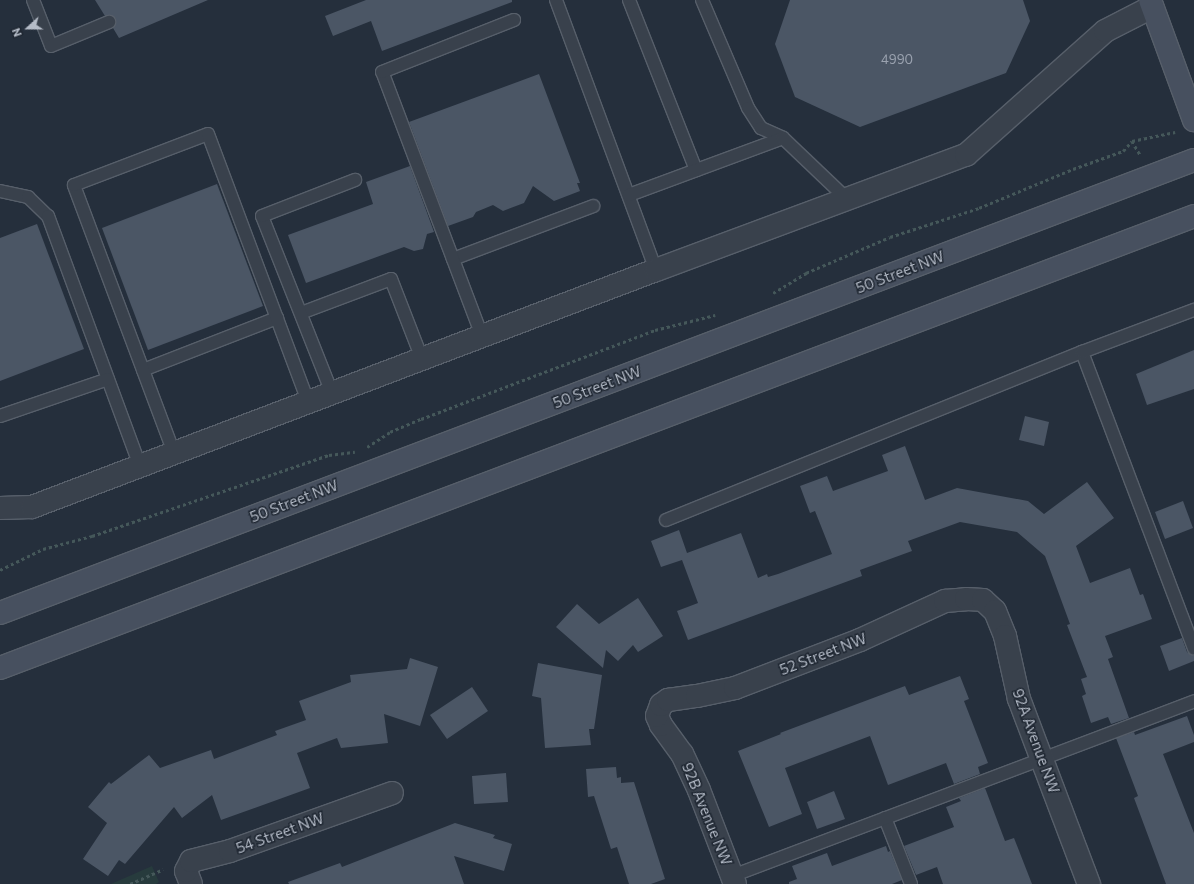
<!DOCTYPE html>
<style>
body{margin:0}
#map{position:relative;width:1194px;height:884px;overflow:hidden;background:#252f3c;font-family:Commissioner,sans-serif}
div>[style]{position:absolute}
.green>*{inset:0;background:#273b3d}
.building>*{inset:0;background:#4b5665}
.path>*{height:2.5px;margin-top:-1.25px;transform-origin:0;background:repeating-linear-gradient(90deg,#45585a 0 3px,transparent 0 6px)}
.roads{filter:drop-shadow(1px 0 #575f6a) drop-shadow(-1px 0 #575f6a) drop-shadow(0 1px #575f6a) drop-shadow(0 -1px #575f6a)}
.lane>*{height:12px;margin:-6px;padding:0 6px;transform-origin:6px;border-radius:6px;background:#39414c}
.street>*{height:22px;margin:-11px;padding:0 11px;transform-origin:11px;border-radius:11px;background:#39414c}
.secondary>*{height:22px;margin:-11px;padding:0 11px;transform-origin:11px;border-radius:11px;background:#47505f}
span{translate:-50% -50%;white-space:nowrap;text-align:center;line-height:1.15;-webkit-text-stroke:3px #1e2631;paint-order:stroke}
.number-label{font-size:13px;color:#9aa2af}
.number-label span{-webkit-text-stroke-width:0}
.street-label{font-size:15px;color:#b5bcc8}
.north{position:absolute;left:8px;top:8px;width:40px;height:40px;-webkit-text-stroke:3px #1e2631;paint-order:stroke;rotate:249deg;font-size:11px;font-weight:700;line-height:16px;text-align:center;color:#b5bcc8}
.north::after{content:'';display:block;margin:auto;width:14px;height:18px;background:#b5bcc8;clip-path:polygon(50% 0,100% 100%,50% 72%,0 100%)}
</style>
<div id="map">
<div class="green">
<i style="clip-path:polygon(152px 866px,159px 882px,156px 884px,111px 884px)"></i>
</div>
<div class="building">
<i style="clip-path:polygon(95px 0,208px 0,119px 38px,113px 28px,116px 23px,116px 19px,110px 15px,105px 16px)"></i>
<i style="clip-path:polygon(366px 0,512px 0,512px 2px,382px 51px,371px 21px,333px 36px,325px 16px)"></i>
<i style="clip-path:polygon(790px 0,1023px 0,1030px 21px,1006px 73px,860px 127px,795px 97px,775px 44px)"></i>
<i style="clip-path:polygon(539px 74px,580px 183px,577px 183px,580px 191px,554px 201px,533px 186px,524px 203px,503px 211px,493px 205px,476px 212px,473px 217px,448px 226px,409px 122px)"></i>
<i style="clip-path:polygon(410px 166px,434px 232px,427px 234px,423px 249px,414px 251px,404px 247px,306px 283px,288px 235px,373px 204px,366px 182px)"></i>
<i style="clip-path:polygon(217px 184px,263px 306px,148px 350px,102px 228px)"></i>
<i style="clip-path:polygon(37px 224px,84px 349px,0 381px,0 238px)"></i>
<i style="clip-path:polygon(1194px 350px,1194px 389px,1147px 405px,1136px 374px)"></i>
<i style="clip-path:polygon(1025px 416px,1049px 422px,1044px 446px,1019px 440px)"></i>
<i style="clip-path:polygon(905px 446px,925px 500px,957px 488px,1028px 501px,1044px 514px,1087px 482px,1114px 518px,1076px 546px,1090px 583px,1130px 568px,1140px 595px,1143px 594px,1152px 619px,1105px 636px,1113px 657px,1108px 659px,1129px 718px,1111px 724px,1108px 717px,1091px 723px,1082px 696px,1086px 694px,1081px 679px,1087px 677px,1067px 625px,1070px 624px,1045px 556px,1017px 532px,960px 522px,908px 541px,912px 551px,860px 570px,862px 576px,688px 640px,677px 611px,698px 603px,682px 560px,661px 567px,651px 541px,679px 530px,687px 553px,741px 533px,758px 578px,767px 574px,768px 577px,778px 574px,832px 554px,815px 511px,810px 513px,800px 486px,827px 476px,833px 491px,888px 471px,882px 455px)"></i>
<i style="clip-path:polygon(1183px 501px,1193px 528px,1165px 539px,1155px 512px)"></i>
<i style="clip-path:polygon(638px 598px,663px 636px,638px 652px,633px 645px,618px 661px,606px 650px,603px 668px,556px 627px,577px 604px,599px 624px)"></i>
<i style="clip-path:polygon(1182px 638px,1187px 652px,1194px 656px,1194px 661px,1169px 671px,1160px 646px)"></i>
<i style="clip-path:polygon(410px 658px,438px 667px,420px 726px,384px 714px,388px 743px,341px 748px,337px 738px,297px 753px,310px 788px,221px 820px,212px 795px,182px 818px,174px 807px,125px 864px,119px 860px,108px 876px,83px 859px,107px 823px,88px 807px,109px 782px,111px 784px,149px 755px,160px 768px,211px 750px,214px 759px,277px 735px,275px 731px,306px 720px,299px 701px,351px 682px,350px 675px,407px 669px)"></i>
<i style="clip-path:polygon(538px 663px,602px 675px,594px 729px,589px 729px,591px 745px,545px 748px,541px 698px,532px 696px)"></i>
<i style="clip-path:polygon(960px 676px,969px 699px,964px 701px,988px 763px,978px 767px,980px 774px,954px 784px,946px 763px,888px 785px,870px 736px,785px 768px,802px 814px,769px 827px,738px 751px,781px 734px,780px 733px,905px 686px,909px 695px)"></i>
<i style="clip-path:polygon(472px 687px,488px 711px,447px 739px,430px 715px)"></i>
<i style="clip-path:polygon(1187px 716px,1194px 735px,1194px 742px,1163px 754px,1194px 833px,1194px 884px,1166px 884px,1134px 798px,1138px 796px,1116px 738px,1134px 732px,1135px 735px)"></i>
<i style="clip-path:polygon(616px 767px,617px 778px,621px 777px,621px 783px,634px 782px,665px 879px,651px 884px,629px 884px,617px 847px,611px 849px,594px 796px,588px 797px,586px 769px)"></i>
<i style="clip-path:polygon(506px 773px,508px 802px,474px 804px,472px 776px)"></i>
<i style="clip-path:polygon(985px 788px,1005px 841px,1014px 838px,1032px 884px,943px 884px,937px 867px,916px 875px,904px 846px,954px 827px,946px 807px,961px 801px,959px 798px)"></i>
<i style="clip-path:polygon(834px 791px,845px 819px,817px 829px,807px 802px)"></i>
<i style="clip-path:polygon(455px 823px,495px 835px,493px 838px,512px 844px,504px 871px,454px 856px,464px 884px,289px 884px,288px 882px,340px 863px,342px 867px)"></i>
<i style="clip-path:polygon(886px 846px,888px 852px,890px 851px,902px 880px,892px 884px,789px 884px,789px 882px,797px 879px,792px 866px,827px 853px,832px 866px)"></i>
</div>
<div class="path">
<i style="left:1132px;top:141px;width:17px;rotate:59deg"></i>
<i style="left:773px;top:293px;width:39px;rotate:-31deg"></i>
<i style="left:806px;top:273px;width:91px;rotate:-23.2deg"></i>
<i style="left:890px;top:237px;width:94px;rotate:-18deg"></i>
<i style="left:979px;top:208px;width:102px;rotate:-22.5deg"></i>
<i style="left:1073px;top:169px;width:53px;rotate:-19.8deg"></i>
<i style="left:1123px;top:151px;width:13px;rotate:-48deg"></i>
<i style="left:1132px;top:141px;width:44px;rotate:-11.8deg"></i>
<i style="left:367px;top:447px;width:27px;rotate:-33deg"></i>
<i style="left:390px;top:432px;width:34px;rotate:-23deg"></i>
<i style="left:421px;top:419px;width:250px;rotate:-20.8deg"></i>
<i style="left:655px;top:330px;width:62px;rotate:-14deg"></i>
<i style="left:0;top:570px;width:48px;rotate:-26deg"></i>
<i style="left:43px;top:549px;width:51px;rotate:-14.9deg"></i>
<i style="left:92px;top:536px;width:250px;rotate:-18.9deg"></i>
<i style="left:329px;top:455px;width:26px;rotate:-7deg"></i>
<i style="left:130px;top:884px;width:36px;rotate:-24deg"></i>
</div>
<div class="roads">
<div class="lane">
<i style="left:33px;top:0;width:49px;rotate:68.6deg"></i>
<i style="left:51px;top:46px;width:63px;rotate:-22.5deg"></i>
<i style="left:556px;top:0;width:288px;rotate:69.7deg"></i>
<i style="left:629px;top:0;width:183px;rotate:68.5deg"></i>
<i style="left:702px;top:0;width:117px;rotate:66.9deg"></i>
<i style="left:748px;top:108px;width:24px;rotate:57deg"></i>
<i style="left:761px;top:128px;width:24px;rotate:24deg"></i>
<i style="left:0;top:191px;width:29px;rotate:12deg"></i>
<i style="left:28px;top:197px;width:28px;rotate:44deg"></i>
<i style="left:48px;top:216px;width:266px;rotate:69.8deg"></i>
<i style="left:629px;top:195px;width:164px;rotate:-20.3deg"></i>
<i style="left:783px;top:138px;width:88px;rotate:43.6deg"></i>
<i style="left:453px;top:259px;width:150px;rotate:-20.7deg"></i>
<i style="left:301px;top:313px;width:96px;rotate:-20.7deg"></i>
<i style="left:391px;top:279px;width:86px;rotate:68.8deg"></i>
<i style="left:482px;top:336px;width:282px;rotate:-110.7deg"></i>
<i style="left:382px;top:72px;width:142px;rotate:-21.5deg"></i>
<i style="left:1082px;top:352px;width:317px;rotate:69.3deg"></i>
<i style="left:143px;top:370px;width:144px;rotate:-21.2deg"></i>
<i style="left:332px;top:393px;width:190px;rotate:-111.6deg"></i>
<i style="left:262px;top:216px;width:100px;rotate:-21.2deg"></i>
<i style="left:0;top:416px;width:114px;rotate:-18.9deg"></i>
<i style="left:174px;top:453px;width:286px;rotate:-110.5deg"></i>
<i style="left:74px;top:185px;width:143px;rotate:-20.8deg"></i>
<i style="left:208px;top:134px;width:286px;rotate:69.5deg"></i>
<i style="left:666px;top:520px;width:449px;rotate:-22deg"></i>
<i style="left:1082px;top:352px;width:120px;rotate:-20.6deg"></i>
<i style="left:885px;top:818px;width:71px;rotate:68.5deg"></i>
<i style="left:732px;top:876px;width:494px;rotate:-20.7deg"></i>
</div>
<div class="street">
<i style="left:0;top:508px;width:32px;rotate:-2deg"></i>
<i style="left:32px;top:507px;width:667px;rotate:-20.8deg"></i>
<i style="left:656px;top:270px;width:331px;rotate:-20.4deg"></i>
<i style="left:966px;top:155px;width:186px;rotate:-41.7deg"></i>
<i style="left:1105px;top:31px;width:53px;rotate:-27.1deg"></i>
<i style="left:191px;top:884px;width:14px;rotate:-111deg"></i>
<i style="left:186px;top:871px;width:11px;rotate:-63deg"></i>
<i style="left:191px;top:861px;width:40px;rotate:-14.4deg"></i>
<i style="left:230px;top:851px;width:172px;rotate:-19.7deg"></i>
<i style="left:735px;top:884px;width:101px;rotate:-111deg"></i>
<i style="left:699px;top:790px;width:40px;rotate:-115deg"></i>
<i style="left:682px;top:754px;width:36px;rotate:-126deg"></i>
<i style="left:661px;top:725px;width:10px;rotate:-114deg"></i>
<i style="left:657px;top:716px;width:12px;rotate:-70deg"></i>
<i style="left:661px;top:705px;width:9px;rotate:-36deg"></i>
<i style="left:668px;top:700px;width:29px;rotate:-8deg"></i>
<i style="left:697px;top:696px;width:39px;rotate:-12deg"></i>
<i style="left:735px;top:688px;width:134px;rotate:-21deg"></i>
<i style="left:860px;top:640px;width:94px;rotate:-24.6deg"></i>
<i style="left:945px;top:601px;width:21px;rotate:-5deg"></i>
<i style="left:966px;top:599px;width:17px;rotate:3deg"></i>
<i style="left:983px;top:600px;width:16px;rotate:43deg"></i>
<i style="left:995px;top:611px;width:27px;rotate:68deg"></i>
<i style="left:1005px;top:636px;width:65px;rotate:77.5deg"></i>
<i style="left:1019px;top:699px;width:198px;rotate:69.3deg"></i>
</div>
<div class="secondary">
<i style="left:1150px;top:0;width:128px;rotate:69.9deg"></i>
<i style="left:0;top:613px;width:1277px;rotate:-20.78deg"></i>
<i style="left:0;top:668px;width:1277px;rotate:-20.73deg"></i>
</div>
</div>
<div class="number-label">
<span style="left:897px;top:59px">4990</span>
</div>
<div class="street-label">
<span style="left:900px;top:272px;rotate:-21deg">50 Street NW</span>
<span style="left:597px;top:387px;rotate:-21deg">50 Street NW</span>
<span style="left:294px;top:501px;rotate:-21deg">50 Street NW</span>
<span style="left:823px;top:654px;rotate:-21deg">52 Street NW</span>
<span style="left:1036px;top:741px;rotate:70deg">92A Avenue NW</span>
<span style="left:707px;top:814px;rotate:68deg">92B Avenue NW</span>
<span style="left:280px;top:833px;rotate:-20deg">54 Street NW</span>
</div>
<div class="north">N</div>
</div>
